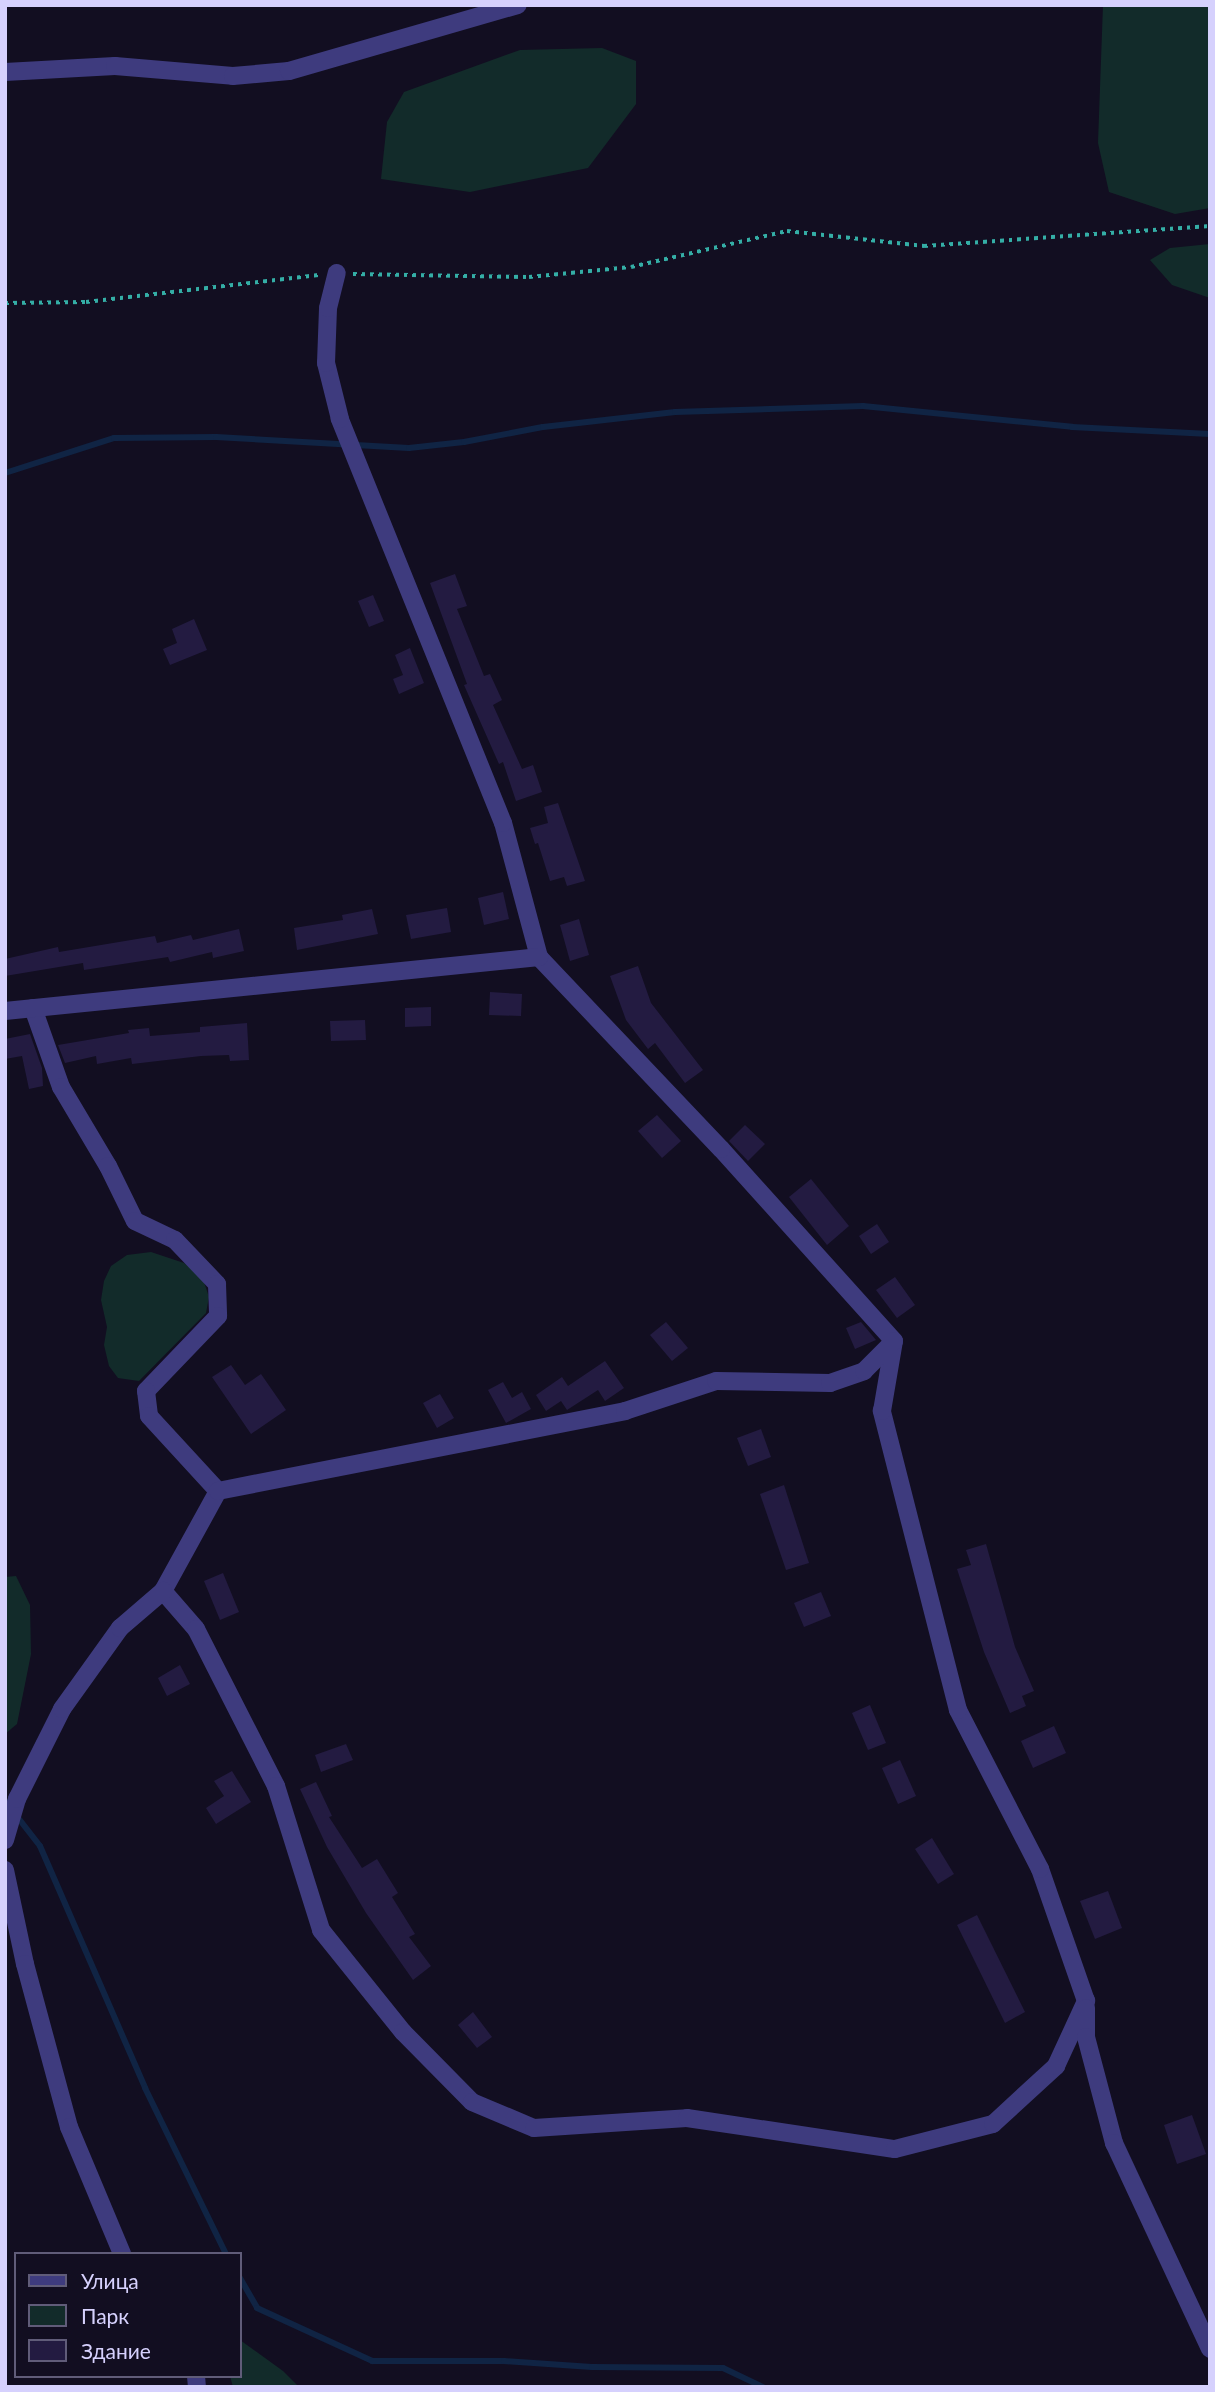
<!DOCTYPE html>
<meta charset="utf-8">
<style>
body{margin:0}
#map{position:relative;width:1215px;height:2392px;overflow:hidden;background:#120e21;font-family:Lato,sans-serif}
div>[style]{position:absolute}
.green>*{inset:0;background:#122b2a}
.stream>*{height:6px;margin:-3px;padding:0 3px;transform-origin:3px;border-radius:3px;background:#102444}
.building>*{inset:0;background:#231b41}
.path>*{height:3.5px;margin-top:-1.75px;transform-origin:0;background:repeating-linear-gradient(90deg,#34aea6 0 3.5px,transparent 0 8.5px)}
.minor>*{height:18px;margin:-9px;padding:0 9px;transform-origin:9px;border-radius:9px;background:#3e3b7e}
span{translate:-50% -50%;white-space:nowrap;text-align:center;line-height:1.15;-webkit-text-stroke:5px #120e21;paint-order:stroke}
.frame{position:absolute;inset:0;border:7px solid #d6d1fd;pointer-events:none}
.legend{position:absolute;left:14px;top:2252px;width:228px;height:126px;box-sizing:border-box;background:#120e21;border:2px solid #605c79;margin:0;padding:9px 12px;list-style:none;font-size:21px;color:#d6d1fd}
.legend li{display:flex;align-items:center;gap:14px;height:35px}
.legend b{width:35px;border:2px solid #605c79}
</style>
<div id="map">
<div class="green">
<i style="clip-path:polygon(1103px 5px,1210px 5px,1210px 208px,1175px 214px,1109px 192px,1098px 143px)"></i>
<i style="clip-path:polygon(602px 48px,636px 61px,636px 104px,588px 168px,470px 192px,381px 179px,387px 122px,404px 92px,520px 50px)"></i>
<i style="clip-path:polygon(1210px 244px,1210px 298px,1172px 285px,1150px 260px,1170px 248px)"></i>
<i style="clip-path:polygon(151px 1252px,184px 1263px,203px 1279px,209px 1297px,206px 1313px,139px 1381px,118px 1378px,109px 1366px,104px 1345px,107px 1327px,101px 1300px,104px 1281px,111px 1266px,127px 1255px)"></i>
<i style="clip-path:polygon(16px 1576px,30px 1605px,31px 1654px,17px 1724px,5px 1734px,5px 1577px)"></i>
<i style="clip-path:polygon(240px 2340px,283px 2371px,299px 2387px,233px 2387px,230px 2376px,240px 2376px)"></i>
</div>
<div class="stream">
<i style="left:5px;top:473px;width:114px;rotate:-17.8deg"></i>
<i style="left:114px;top:438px;width:102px;rotate:-0.6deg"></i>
<i style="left:216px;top:437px;width:193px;rotate:3.3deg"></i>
<i style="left:409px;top:448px;width:55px;rotate:-6.2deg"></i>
<i style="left:464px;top:442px;width:80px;rotate:-10.8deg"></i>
<i style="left:543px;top:427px;width:133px;rotate:-6.5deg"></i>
<i style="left:675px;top:412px;width:188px;rotate:-1.8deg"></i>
<i style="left:863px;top:406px;width:210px;rotate:5.7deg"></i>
<i style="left:1072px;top:427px;width:138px;rotate:2.9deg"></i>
<i style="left:5px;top:1801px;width:57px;rotate:52.1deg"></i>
<i style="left:40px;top:1846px;width:264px;rotate:66.5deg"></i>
<i style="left:145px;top:2088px;width:185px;rotate:64deg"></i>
<i style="left:240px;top:2278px;width:34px;rotate:60deg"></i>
<i style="left:257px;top:2308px;width:127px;rotate:24.7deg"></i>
<i style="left:372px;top:2361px;width:132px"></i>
<i style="left:504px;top:2361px;width:88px;rotate:3.9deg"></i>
<i style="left:592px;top:2367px;width:131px;rotate:0.4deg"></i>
<i style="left:723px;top:2368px;width:44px;rotate:25.4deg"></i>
</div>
<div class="building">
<i style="clip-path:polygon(455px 574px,467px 606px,457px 609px,484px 676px,490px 674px,502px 700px,493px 705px,522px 769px,533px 765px,542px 792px,516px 801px,503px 762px,499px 764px,464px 685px,467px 684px,430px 583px)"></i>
<i style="clip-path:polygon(373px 595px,384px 621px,369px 627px,358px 601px)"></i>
<i style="clip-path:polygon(194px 619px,207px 650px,170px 665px,163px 649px,177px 643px,172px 629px)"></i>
<i style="clip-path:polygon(410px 648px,424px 683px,399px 694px,393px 679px,403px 675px,395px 655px)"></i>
<i style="clip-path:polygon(558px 803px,585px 881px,567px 886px,564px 877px,550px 881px,538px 843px,535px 844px,530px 828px,548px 823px,544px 807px)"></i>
<i style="clip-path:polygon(503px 892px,509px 919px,484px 925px,478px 898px)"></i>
<i style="clip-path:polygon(447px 908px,451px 932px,411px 939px,406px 915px)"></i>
<i style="clip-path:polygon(372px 909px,378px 934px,297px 950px,294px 928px,343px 920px,342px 915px)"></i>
<i style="clip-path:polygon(579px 919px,589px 955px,570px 961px,560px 925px)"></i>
<i style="clip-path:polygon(239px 929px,244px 951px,213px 958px,212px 952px,170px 962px,168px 957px,84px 970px,83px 963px,5px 976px,5px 959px,58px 947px,59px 952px,155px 936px,157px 943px,191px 935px,193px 940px)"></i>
<i style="clip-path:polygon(638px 966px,651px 1003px,703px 1070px,685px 1083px,655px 1043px,648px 1049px,626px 1020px,610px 976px)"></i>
<i style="clip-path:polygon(490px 992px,522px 994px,521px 1016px,489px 1015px)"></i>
<i style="clip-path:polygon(431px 1007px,431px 1026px,405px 1027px,405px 1008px)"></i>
<i style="clip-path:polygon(365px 1020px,366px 1040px,331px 1041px,330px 1021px)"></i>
<i style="clip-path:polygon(247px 1023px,249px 1060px,230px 1061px,229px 1055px,201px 1056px,132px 1064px,131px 1058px,97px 1064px,96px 1056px,65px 1063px,58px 1045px,129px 1033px,128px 1030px,149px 1028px,150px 1036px,200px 1032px,200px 1027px)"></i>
<i style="clip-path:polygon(30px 1034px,42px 1068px,43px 1086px,29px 1089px,22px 1056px,5px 1059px,5px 1039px)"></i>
<i style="clip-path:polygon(657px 1115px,681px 1141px,662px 1158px,638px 1131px)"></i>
<i style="clip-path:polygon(745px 1125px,765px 1144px,748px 1161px,729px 1141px)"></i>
<i style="clip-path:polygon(811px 1179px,849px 1226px,827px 1245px,789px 1197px)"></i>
<i style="clip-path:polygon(877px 1224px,889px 1242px,871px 1254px,859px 1236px)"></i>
<i style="clip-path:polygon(895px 1277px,915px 1305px,897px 1318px,876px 1290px)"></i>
<i style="clip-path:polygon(666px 1322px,688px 1348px,672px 1361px,650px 1335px)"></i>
<i style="clip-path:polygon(861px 1322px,876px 1340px,855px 1349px,846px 1328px)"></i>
<i style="clip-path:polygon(605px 1361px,624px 1388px,605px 1401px,598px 1390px,567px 1410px,561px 1401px,546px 1411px,536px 1395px,562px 1377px,568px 1386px)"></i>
<i style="clip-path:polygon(231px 1365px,245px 1385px,261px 1374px,286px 1410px,251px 1434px,212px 1377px)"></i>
<i style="clip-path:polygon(503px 1382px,512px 1398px,522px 1392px,531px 1409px,506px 1423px,488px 1390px)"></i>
<i style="clip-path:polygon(440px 1394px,454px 1418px,437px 1428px,423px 1403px)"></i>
<i style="clip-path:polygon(761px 1429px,771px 1457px,748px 1466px,737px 1438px)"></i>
<i style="clip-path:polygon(784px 1485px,809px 1563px,786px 1570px,760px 1494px)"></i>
<i style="clip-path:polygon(986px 1544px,1015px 1647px,1034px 1691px,1022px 1696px,1026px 1706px,1010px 1713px,984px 1652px,957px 1569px,971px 1565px,966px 1550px)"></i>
<i style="clip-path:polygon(223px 1573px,239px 1612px,220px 1620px,204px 1581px)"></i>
<i style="clip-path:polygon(821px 1592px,831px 1616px,804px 1627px,794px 1603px)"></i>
<i style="clip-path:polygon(180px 1665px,190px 1684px,167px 1696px,158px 1678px)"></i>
<i style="clip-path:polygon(870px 1705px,886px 1743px,868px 1750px,852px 1713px)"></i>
<i style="clip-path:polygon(1054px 1726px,1066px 1753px,1033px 1768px,1021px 1741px)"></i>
<i style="clip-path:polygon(346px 1744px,353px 1760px,321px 1772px,315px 1755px)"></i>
<i style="clip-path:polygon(900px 1760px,916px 1796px,898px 1804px,882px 1768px)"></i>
<i style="clip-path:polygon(232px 1771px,251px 1802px,216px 1824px,206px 1808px,224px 1796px,214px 1781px)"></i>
<i style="clip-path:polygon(316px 1782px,332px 1816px,329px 1817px,362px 1868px,377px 1859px,398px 1893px,392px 1897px,415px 1934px,409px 1937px,431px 1966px,413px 1980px,366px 1913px,327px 1847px,300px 1789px)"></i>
<i style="clip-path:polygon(932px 1838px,954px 1874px,938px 1884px,915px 1849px)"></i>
<i style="clip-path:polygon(1108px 1891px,1122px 1928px,1095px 1939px,1080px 1901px)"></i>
<i style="clip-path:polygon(977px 1915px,1025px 2012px,1005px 2023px,957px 1925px)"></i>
<i style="clip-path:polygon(473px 2012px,492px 2037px,477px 2048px,458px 2025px)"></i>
<i style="clip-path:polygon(1192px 2115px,1206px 2154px,1177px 2164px,1164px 2125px)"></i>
</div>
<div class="path">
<i style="left:353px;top:274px;width:176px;rotate:1deg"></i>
<i style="left:529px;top:277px;width:102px;rotate:-5.6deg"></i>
<i style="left:631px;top:267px;width:160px;rotate:-13deg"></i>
<i style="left:787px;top:231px;width:138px;rotate:6.2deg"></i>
<i style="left:924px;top:246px;width:287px;rotate:-4deg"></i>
<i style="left:5px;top:303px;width:81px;rotate:-0.7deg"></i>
<i style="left:86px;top:302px;width:234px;rotate:-6.6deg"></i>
</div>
<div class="minor">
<i style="left:5px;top:72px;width:110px;rotate:-3.1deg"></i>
<i style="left:115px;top:66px;width:118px;rotate:4.8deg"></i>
<i style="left:233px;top:76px;width:56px;rotate:-5.1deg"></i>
<i style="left:289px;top:71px;width:238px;rotate:-16.1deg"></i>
<i style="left:33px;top:1008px;width:84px;rotate:70.5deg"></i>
<i style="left:61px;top:1087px;width:92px;rotate:59.3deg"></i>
<i style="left:108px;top:1166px;width:61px;rotate:63.9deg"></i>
<i style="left:135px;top:1221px;width:44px;rotate:25.4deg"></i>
<i style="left:175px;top:1240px;width:61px;rotate:46.3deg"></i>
<i style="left:217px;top:1284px;width:32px;rotate:88deg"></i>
<i style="left:218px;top:1316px;width:104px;rotate:133.8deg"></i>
<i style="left:146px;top:1391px;width:25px;rotate:83deg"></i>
<i style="left:149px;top:1416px;width:102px;rotate:47.4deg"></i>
<i style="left:218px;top:1491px;width:114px;rotate:118.8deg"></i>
<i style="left:163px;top:1591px;width:50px;rotate:49deg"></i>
<i style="left:196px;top:1629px;width:176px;rotate:63deg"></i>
<i style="left:276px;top:1786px;width:151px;rotate:72.6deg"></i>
<i style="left:321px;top:1930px;width:131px;rotate:51.2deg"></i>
<i style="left:403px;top:2032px;width:98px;rotate:45.4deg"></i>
<i style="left:472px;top:2102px;width:67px;rotate:22.8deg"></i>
<i style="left:534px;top:2128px;width:153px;rotate:-3.7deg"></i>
<i style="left:687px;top:2118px;width:210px;rotate:8.5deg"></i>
<i style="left:895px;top:2149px;width:101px;rotate:-14.3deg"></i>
<i style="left:993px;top:2124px;width:86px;rotate:-42.6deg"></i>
<i style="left:1056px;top:2066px;width:72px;rotate:-65.2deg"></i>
<i style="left:1086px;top:2001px;width:140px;rotate:-109.2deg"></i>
<i style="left:1040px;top:1869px;width:179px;rotate:-117.3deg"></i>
<i style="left:958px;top:1710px;width:309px;rotate:-104.3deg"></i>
<i style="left:882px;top:1411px;width:71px;rotate:-80.3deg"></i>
<i style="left:894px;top:1341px;width:258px;rotate:-132deg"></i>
<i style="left:721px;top:1149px;width:265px;rotate:-133.5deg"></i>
<i style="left:539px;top:957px;width:139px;rotate:-105deg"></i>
<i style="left:503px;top:823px;width:436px;rotate:-112deg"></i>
<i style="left:340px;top:419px;width:58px;rotate:-104deg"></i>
<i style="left:326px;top:363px;width:55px;rotate:-87.9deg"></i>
<i style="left:328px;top:308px;width:36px;rotate:-76deg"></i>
<i style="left:5px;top:1011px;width:537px;rotate:-5.77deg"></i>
<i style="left:218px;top:1491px;width:415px;rotate:-11.1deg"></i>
<i style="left:625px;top:1411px;width:96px;rotate:-18.2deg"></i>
<i style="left:716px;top:1381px;width:114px;rotate:1deg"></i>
<i style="left:830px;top:1383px;width:36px;rotate:-19deg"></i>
<i style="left:864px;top:1371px;width:42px;rotate:-45deg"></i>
<i style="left:5px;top:1840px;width:43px;rotate:-73.7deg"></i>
<i style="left:17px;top:1799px;width:101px;rotate:-63.4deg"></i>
<i style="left:62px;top:1709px;width:100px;rotate:-54.4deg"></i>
<i style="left:120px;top:1628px;width:57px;rotate:-40.7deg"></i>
<i style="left:5px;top:1870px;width:96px;rotate:78deg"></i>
<i style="left:25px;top:1964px;width:169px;rotate:74.9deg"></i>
<i style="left:69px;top:2127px;width:138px;rotate:67.3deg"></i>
<i style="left:1086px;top:2008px;width:29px;rotate:90deg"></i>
<i style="left:1086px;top:2037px;width:110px;rotate:75.2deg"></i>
<i style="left:1114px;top:2143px;width:227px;rotate:65deg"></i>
<i style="left:196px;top:2376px;width:11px;rotate:85deg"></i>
</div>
<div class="frame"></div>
<ul class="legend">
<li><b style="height:9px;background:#3e3b7e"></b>Улица</li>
<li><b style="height:19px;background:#122b2a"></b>Парк</li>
<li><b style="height:19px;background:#231b41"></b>Здание</li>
</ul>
</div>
